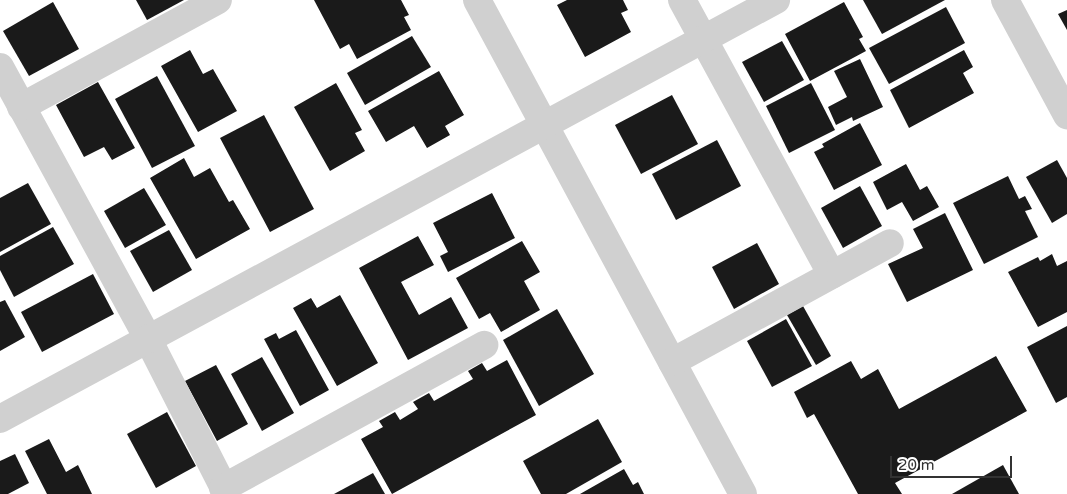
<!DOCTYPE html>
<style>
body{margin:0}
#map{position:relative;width:1067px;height:494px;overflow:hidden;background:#fff;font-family:"Varela Round",sans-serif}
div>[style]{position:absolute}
.building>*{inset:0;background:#1a1a1a}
.minor>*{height:28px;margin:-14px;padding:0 14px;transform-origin:14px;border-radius:14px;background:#d0d0d0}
span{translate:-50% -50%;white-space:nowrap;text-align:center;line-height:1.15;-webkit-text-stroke:5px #fff;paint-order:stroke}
.scale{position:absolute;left:890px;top:456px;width:122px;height:22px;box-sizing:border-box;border:2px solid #333;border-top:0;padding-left:6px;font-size:15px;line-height:18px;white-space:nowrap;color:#333;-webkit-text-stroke:4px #fff;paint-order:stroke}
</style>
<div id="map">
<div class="building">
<i style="clip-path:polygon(136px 0,184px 0,147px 20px)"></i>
<i style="clip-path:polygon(314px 0,401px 0,409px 15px,404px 17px,411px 30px,357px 59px,349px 44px,340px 49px)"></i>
<i style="clip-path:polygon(567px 0,623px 0,628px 10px,621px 13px,631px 32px,585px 57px,557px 5px)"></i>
<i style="clip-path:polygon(863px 0,945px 0,882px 34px)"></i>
<i style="clip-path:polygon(53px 2px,79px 49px,29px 76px,3px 31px)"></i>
<i style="clip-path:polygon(844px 2px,863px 37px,859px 39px,866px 51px,810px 81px,785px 34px)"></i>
<i style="clip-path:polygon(946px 7px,965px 43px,889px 84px,869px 48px)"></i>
<i style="clip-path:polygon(1067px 10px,1067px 30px,1058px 14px)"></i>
<i style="clip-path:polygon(412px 36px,431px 67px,365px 105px,347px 73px)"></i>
<i style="clip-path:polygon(782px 41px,804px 80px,764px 102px,742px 62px)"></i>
<i style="clip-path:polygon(190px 50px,203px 74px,213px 69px,237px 111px,198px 132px,161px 66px)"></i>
<i style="clip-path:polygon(964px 50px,973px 67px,963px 73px,974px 93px,909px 128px,890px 90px)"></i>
<i style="clip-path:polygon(860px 59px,883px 107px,853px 121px,852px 117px,836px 125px,828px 107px,847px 97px,834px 71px)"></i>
<i style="clip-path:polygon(439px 71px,464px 115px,445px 126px,450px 135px,427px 148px,414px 126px,386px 142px,368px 111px)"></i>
<i style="clip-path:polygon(157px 76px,195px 146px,152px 168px,115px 99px)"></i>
<i style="clip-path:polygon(98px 82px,135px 148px,112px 160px,104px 147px,84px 157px,56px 105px)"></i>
<i style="clip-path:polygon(336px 83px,362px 130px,355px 133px,365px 151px,330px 171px,294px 107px)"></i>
<i style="clip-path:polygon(811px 83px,835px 130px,789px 153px,766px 106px)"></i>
<i style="clip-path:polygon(672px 95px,698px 144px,641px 174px,615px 125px)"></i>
<i style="clip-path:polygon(264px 115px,314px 209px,270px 232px,220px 138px)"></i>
<i style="clip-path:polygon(860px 123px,882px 165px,834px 190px,814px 152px,824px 147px,822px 144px)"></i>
<i style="clip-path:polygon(717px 140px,741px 186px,676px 220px,652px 174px)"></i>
<i style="clip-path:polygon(184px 158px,194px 177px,210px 168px,229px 202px,233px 200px,250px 229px,196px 259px,150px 178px)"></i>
<i style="clip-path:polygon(1057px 160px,1067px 178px,1067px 214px,1052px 223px,1026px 177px)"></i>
<i style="clip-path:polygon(906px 164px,920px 190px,927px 186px,939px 207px,913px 221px,902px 202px,887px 210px,873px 182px)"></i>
<i style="clip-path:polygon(1008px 176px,1019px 199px,1025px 196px,1032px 209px,1025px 211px,1038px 237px,984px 264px,953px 203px)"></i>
<i style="clip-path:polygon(28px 183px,51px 224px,0 252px,0 198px)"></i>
<i style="clip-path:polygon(860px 186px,882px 226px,843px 248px,821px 208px)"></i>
<i style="clip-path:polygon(144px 188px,166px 225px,125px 248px,104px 211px)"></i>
<i style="clip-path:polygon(492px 193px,515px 238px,448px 272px,440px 256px,448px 252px,433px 223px)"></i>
<i style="clip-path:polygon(945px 213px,973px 270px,907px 302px,888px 264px,923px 248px,913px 229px)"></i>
<i style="clip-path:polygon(53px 227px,74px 264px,14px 297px,0 270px,0 256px)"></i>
<i style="clip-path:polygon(169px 230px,192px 270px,153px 292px,130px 251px)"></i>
<i style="clip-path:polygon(418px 236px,434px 265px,401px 282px,419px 315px,451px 297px,468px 328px,408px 360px,359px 268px)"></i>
<i style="clip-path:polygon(522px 241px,540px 272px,524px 281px,540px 310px,501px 332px,490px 313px,479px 319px,456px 278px)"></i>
<i style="clip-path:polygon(757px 243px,779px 284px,734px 309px,712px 267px)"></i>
<i style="clip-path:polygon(1052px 254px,1057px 266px,1067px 261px,1067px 312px,1038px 327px,1008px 272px,1038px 257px,1040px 261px)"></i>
<i style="clip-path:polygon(93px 274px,114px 314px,42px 352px,21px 312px)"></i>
<i style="clip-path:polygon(340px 295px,378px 363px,337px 386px,293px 308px,311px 298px,317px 308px)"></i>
<i style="clip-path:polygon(5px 300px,25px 337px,0 351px,0 302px)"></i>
<i style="clip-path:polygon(803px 306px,831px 356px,816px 365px,787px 315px)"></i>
<i style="clip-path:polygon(557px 309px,594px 374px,539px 406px,503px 340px)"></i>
<i style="clip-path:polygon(786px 319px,812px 366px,772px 387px,747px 341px)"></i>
<i style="clip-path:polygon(1067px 326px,1067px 397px,1056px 403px,1027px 347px)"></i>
<i style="clip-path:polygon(296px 330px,329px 390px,300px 406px,264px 339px,276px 333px,279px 339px)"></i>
<i style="clip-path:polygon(996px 356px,1027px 411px,895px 483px,902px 494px,858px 494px,814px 414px,807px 418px,794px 392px,851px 361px,861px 379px,878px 369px,899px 409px)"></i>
<i style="clip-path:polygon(262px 357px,294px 413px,262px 431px,231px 374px)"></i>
<i style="clip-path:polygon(507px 360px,536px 415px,392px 494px,361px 439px,383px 427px,379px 421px,395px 412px,400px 420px,418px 409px,413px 402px,429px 393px,434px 401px,473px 379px,468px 371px,482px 363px,487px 371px)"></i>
<i style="clip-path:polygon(216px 365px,248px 424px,217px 441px,185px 381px)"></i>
<i style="clip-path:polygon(167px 412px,196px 466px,156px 488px,127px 434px)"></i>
<i style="clip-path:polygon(598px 419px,622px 462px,566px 494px,541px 494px,523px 461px)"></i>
<i style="clip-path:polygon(49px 439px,66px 472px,78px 465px,92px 494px,47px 494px,25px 451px)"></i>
<i style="clip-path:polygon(15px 454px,29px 483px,8px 494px,0 494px,0 461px)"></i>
<i style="clip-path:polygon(1003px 465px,1019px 494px,952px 494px)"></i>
<i style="clip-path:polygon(624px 469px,633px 485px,638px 482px,644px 494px,580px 494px)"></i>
<i style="clip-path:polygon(373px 473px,385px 494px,334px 494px)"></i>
</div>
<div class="minor">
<i style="left:477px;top:0;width:561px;rotate:61.7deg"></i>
<i style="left:682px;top:0;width:313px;rotate:61.4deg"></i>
<i style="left:1005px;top:0;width:131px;rotate:61.7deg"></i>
<i style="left:0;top:67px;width:310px;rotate:61.4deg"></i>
<i style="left:148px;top:339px;width:174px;rotate:63deg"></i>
<i style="left:21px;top:107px;width:224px;rotate:-28.5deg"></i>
<i style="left:672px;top:362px;width:248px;rotate:-28.6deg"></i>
<i style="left:0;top:419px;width:882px;rotate:-28.37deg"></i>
<i style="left:223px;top:488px;width:298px;rotate:-28.7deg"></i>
</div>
<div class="scale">20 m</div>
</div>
